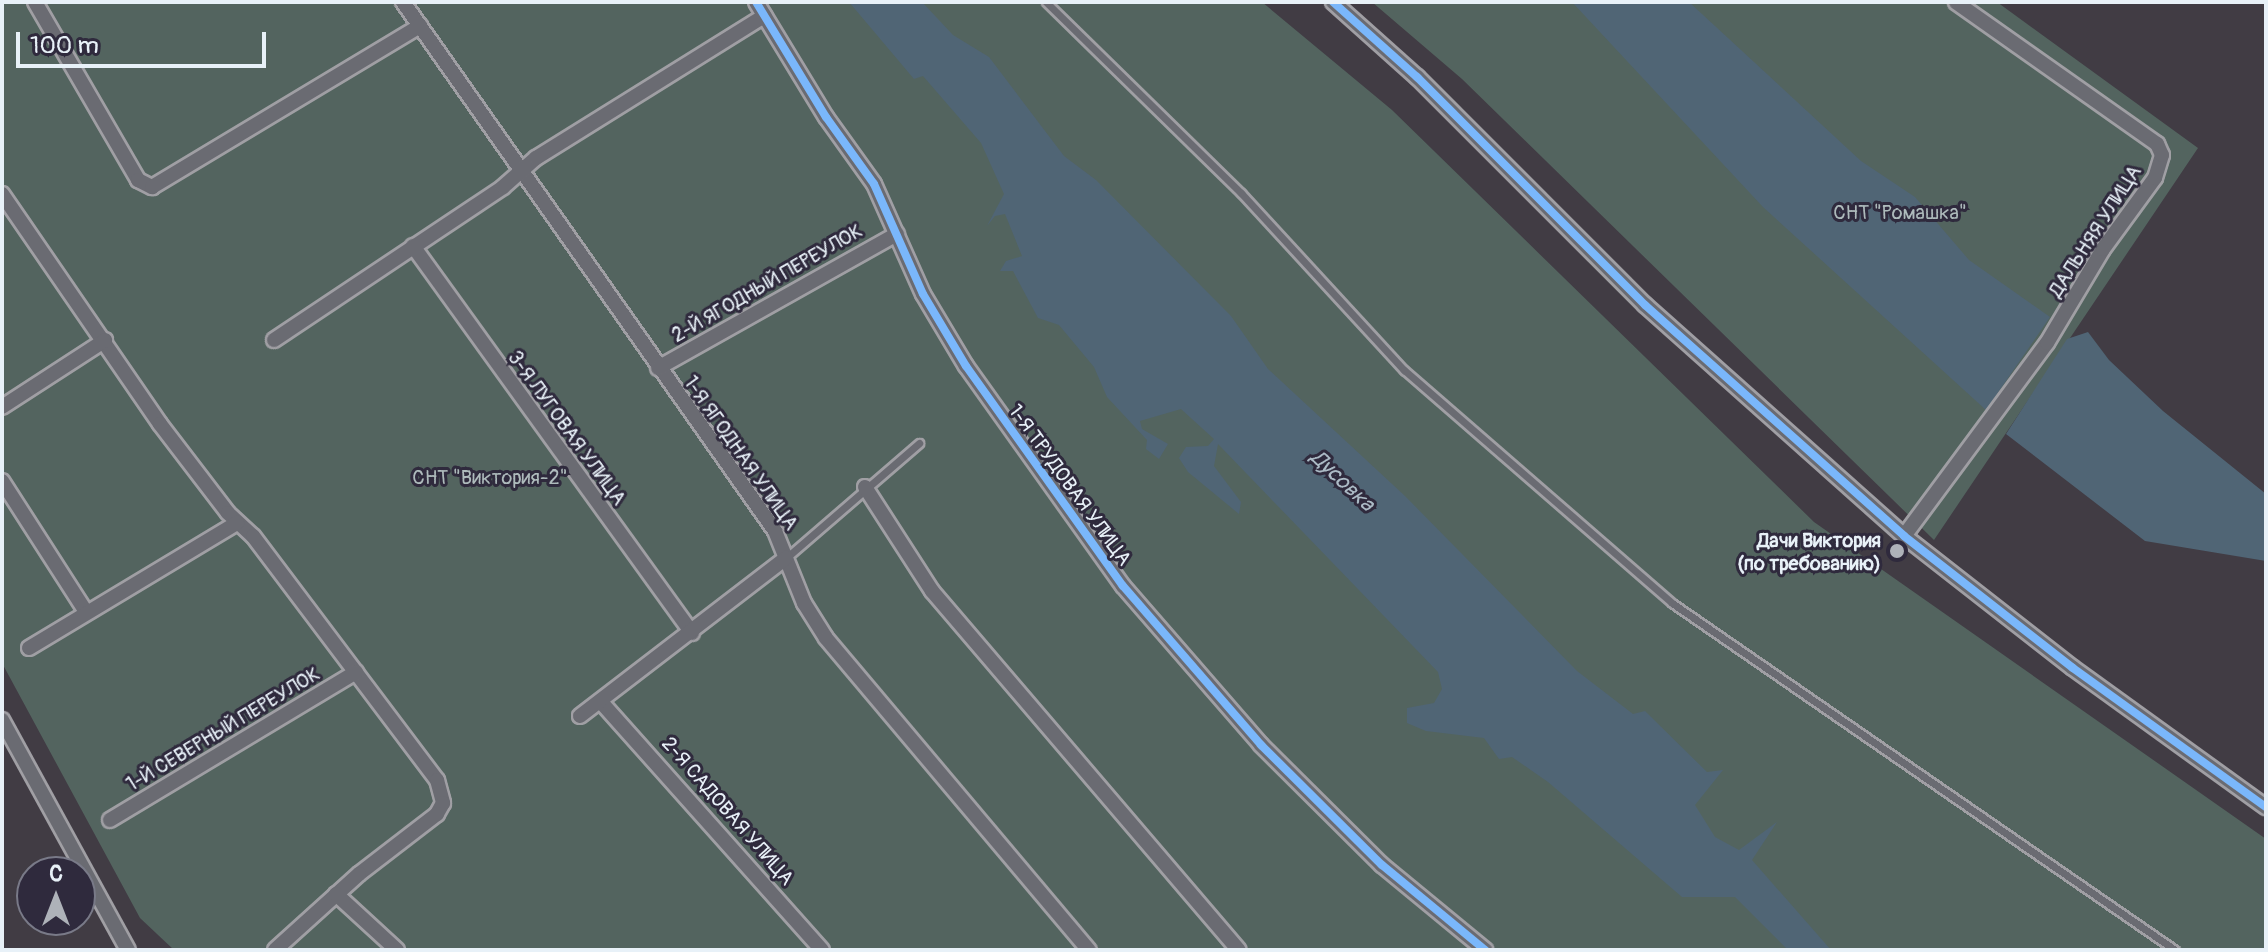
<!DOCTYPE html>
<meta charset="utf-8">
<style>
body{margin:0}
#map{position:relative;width:2268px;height:952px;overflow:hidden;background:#413c44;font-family:Pangolin,sans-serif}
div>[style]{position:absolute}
.green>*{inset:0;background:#53645f}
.water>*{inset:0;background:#506575}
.roads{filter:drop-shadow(2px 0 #a09fa4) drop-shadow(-2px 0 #a09fa4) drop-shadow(0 2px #a09fa4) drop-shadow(0 -2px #a09fa4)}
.lane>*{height:7px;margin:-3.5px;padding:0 3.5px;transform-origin:3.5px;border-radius:3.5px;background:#6a6b72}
.street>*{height:14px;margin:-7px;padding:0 7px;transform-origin:7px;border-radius:7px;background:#6a6b72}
.cycleway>*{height:8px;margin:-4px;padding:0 4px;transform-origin:4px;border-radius:4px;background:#7ab7fb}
.dots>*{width:22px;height:22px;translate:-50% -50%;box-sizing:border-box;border:4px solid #2f2a3d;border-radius:50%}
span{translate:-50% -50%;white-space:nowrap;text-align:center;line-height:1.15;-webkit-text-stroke:6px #2f2a3d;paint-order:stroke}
.park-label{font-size:20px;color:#aebbbc}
.street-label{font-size:20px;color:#e8f1f8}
.poi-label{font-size:20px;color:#e8f1f8;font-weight:700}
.right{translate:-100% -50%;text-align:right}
.water-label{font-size:22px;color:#acbbc6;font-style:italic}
.frame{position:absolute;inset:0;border:4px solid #e8f1f8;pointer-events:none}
.north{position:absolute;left:16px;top:856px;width:80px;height:80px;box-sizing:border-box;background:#2f2a3d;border:2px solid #797a88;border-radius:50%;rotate:0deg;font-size:22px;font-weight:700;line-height:32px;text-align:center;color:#e8f1f8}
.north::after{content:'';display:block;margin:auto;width:28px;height:36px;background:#aeb2b9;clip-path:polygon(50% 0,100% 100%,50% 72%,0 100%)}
.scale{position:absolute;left:16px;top:32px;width:250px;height:36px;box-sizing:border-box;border:4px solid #e8f1f8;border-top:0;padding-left:10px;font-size:24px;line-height:28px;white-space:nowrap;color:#e8f1f8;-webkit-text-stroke:6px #2f2a3d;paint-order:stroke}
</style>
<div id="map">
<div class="green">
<i style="clip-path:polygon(2px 2px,1262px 2px,1392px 110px,1814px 522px,2266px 839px,2266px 950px,174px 950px,140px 918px,2px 663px)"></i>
<i style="clip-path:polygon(1372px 2px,1997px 2px,2198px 148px,1934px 540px,1462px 79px)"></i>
</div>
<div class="water">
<i style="clip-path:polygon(849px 2px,922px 2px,953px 35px,989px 57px,1064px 156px,1096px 180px,1231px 316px,1268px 369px,1405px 496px,1577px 671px,1633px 714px,1645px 711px,1707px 772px,1723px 770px,1695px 805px,1715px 837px,1739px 850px,1777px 822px,1752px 860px,1831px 950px,1788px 950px,1735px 897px,1682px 897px,1548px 782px,1512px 757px,1499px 759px,1484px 738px,1426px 731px,1407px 723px,1407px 708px,1434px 703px,1442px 689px,1438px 672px,1218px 444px,1214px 466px,1241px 502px,1239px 514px,1188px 472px,1179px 458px,1186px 447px,1208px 446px,1214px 439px,1181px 409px,1140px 421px,1142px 429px,1168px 444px,1159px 459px,1146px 449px,1147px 440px,1107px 397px,1094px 367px,1059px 325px,1038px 318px,1013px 271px,1000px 271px,1006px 261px,1022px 256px,1005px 214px,995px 216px,987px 226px,1004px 194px,981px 143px,923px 76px,914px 79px)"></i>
<i style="clip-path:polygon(1572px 2px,1689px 2px,1861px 161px,1915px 197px,1969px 260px,2050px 317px,1986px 410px,1763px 207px)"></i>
<i style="clip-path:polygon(2088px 332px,2109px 360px,2163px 411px,2266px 494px,2266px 561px,2145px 541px,2006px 434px,2067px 339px)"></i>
</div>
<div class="roads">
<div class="lane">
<i style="left:1046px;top:2px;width:273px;rotate:44.4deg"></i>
<i style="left:1241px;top:193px;width:241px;rotate:47.4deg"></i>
<i style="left:1404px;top:370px;width:355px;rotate:41deg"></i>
<i style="left:1672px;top:603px;width:611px;rotate:34.6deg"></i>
<i style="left:786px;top:558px;width:176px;rotate:-40.8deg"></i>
</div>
<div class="street">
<i style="left:35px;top:2px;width:206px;rotate:59.9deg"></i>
<i style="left:138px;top:180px;width:16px;rotate:27deg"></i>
<i style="left:152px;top:187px;width:313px;rotate:-31deg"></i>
<i style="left:403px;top:2px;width:647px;rotate:54.88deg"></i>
<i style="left:775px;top:531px;width:78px;rotate:68.1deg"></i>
<i style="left:804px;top:603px;width:41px;rotate:57.8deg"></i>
<i style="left:826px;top:638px;width:408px;rotate:49.9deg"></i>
<i style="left:756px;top:2px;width:135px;rotate:58.7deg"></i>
<i style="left:826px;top:117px;width:82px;rotate:54.4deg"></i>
<i style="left:874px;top:184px;width:120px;rotate:66deg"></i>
<i style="left:923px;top:294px;width:84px;rotate:59.2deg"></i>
<i style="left:966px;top:366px;width:270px;rotate:54.5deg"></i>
<i style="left:1123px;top:586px;width:211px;rotate:49deg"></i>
<i style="left:1261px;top:745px;width:170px;rotate:44.8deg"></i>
<i style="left:1382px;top:865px;width:134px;rotate:39.5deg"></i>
<i style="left:1333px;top:2px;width:113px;rotate:41.8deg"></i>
<i style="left:1417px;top:77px;width:322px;rotate:45deg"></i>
<i style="left:1645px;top:305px;width:347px;rotate:41.7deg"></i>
<i style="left:1904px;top:536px;width:214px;rotate:38deg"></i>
<i style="left:2073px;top:668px;width:238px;rotate:35.8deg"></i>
<i style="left:2px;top:194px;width:279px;rotate:55.5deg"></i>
<i style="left:160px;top:424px;width:112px;rotate:52.6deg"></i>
<i style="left:228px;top:513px;width:34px;rotate:43deg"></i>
<i style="left:253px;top:536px;width:306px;rotate:53deg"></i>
<i style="left:437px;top:780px;width:24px;rotate:75deg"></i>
<i style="left:443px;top:803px;width:13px;rotate:119deg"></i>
<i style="left:437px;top:814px;width:98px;rotate:142.4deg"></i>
<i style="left:359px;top:874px;width:113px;rotate:137.9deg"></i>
<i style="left:413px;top:246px;width:477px;rotate:54.2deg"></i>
<i style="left:274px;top:340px;width:275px;rotate:-33.7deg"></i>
<i style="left:503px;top:187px;width:44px;rotate:-41.3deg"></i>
<i style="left:536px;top:158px;width:269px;rotate:-31.9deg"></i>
<i style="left:658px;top:368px;width:274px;rotate:-29.3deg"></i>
<i style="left:2px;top:407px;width:123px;rotate:-33deg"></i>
<i style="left:2px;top:481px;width:156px;rotate:57.3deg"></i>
<i style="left:865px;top:487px;width:124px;rotate:57.2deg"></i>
<i style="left:932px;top:591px;width:472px;rotate:49.5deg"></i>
<i style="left:1904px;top:536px;width:240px;rotate:-53.5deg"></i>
<i style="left:2047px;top:343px;width:109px;rotate:-59.2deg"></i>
<i style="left:2103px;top:249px;width:88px;rotate:-53.8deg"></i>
<i style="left:2155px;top:178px;width:24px;rotate:-73deg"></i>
<i style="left:2162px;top:155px;width:12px;rotate:-114deg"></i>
<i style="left:2157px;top:144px;width:246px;rotate:-144.8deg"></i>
<i style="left:29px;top:648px;width:243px;rotate:-31deg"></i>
<i style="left:601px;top:702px;width:332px;rotate:48.3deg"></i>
<i style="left:580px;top:716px;width:260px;rotate:-37.5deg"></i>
<i style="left:2px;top:720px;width:262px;rotate:61.3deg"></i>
<i style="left:110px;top:820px;width:287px;rotate:-31deg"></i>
<i style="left:336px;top:894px;width:83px;rotate:42.6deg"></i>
</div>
</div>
<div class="cycleway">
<i style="left:756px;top:2px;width:135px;rotate:58.7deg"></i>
<i style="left:826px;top:117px;width:82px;rotate:54.4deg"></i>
<i style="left:874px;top:184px;width:120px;rotate:66deg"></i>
<i style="left:923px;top:294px;width:84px;rotate:59.2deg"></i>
<i style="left:966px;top:366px;width:270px;rotate:54.5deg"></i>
<i style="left:1123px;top:586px;width:211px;rotate:49deg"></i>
<i style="left:1261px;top:745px;width:170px;rotate:44.8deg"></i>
<i style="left:1382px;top:865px;width:134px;rotate:39.5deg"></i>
<i style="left:1333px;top:2px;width:113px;rotate:41.8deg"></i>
<i style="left:1417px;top:77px;width:322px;rotate:45deg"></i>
<i style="left:1645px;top:305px;width:347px;rotate:41.7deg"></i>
<i style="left:1904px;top:536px;width:214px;rotate:38deg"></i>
<i style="left:2073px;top:668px;width:238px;rotate:35.8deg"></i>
</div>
<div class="dots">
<i style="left:1897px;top:551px;background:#aeb2b9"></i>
</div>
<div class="park-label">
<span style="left:1900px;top:212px">СНТ "Ромашка"</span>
<span style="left:490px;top:477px">СНТ "Виктория-2"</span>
</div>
<div class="street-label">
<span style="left:2095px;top:231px;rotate:-57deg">ДАЛЬНЯЯ УЛИЦА</span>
<span style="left:767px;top:283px;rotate:-30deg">2-Й ЯГОДНЫЙ ПЕРЕУЛОК</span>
<span style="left:567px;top:428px;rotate:54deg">3-Я ЛУГОВАЯ УЛИЦА</span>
<span style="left:741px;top:453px;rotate:55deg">1-Я ЯГОДНАЯ УЛИЦА</span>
<span style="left:1070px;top:485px;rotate:54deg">1-Я ТРУДОВАЯ УЛИЦА</span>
<span style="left:223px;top:729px;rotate:-31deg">1-Й СЕВЕРНЫЙ ПЕРЕУЛОК</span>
<span style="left:728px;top:811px;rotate:49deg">2-Я САДОВАЯ УЛИЦА</span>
</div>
<div class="poi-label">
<span class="right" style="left:1881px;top:552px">Дачи Виктория<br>(по требованию)</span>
</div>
<div class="water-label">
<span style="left:1342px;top:481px;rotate:43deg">Дусовка</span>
</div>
<div class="frame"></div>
<div class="north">С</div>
<div class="scale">100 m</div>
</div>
